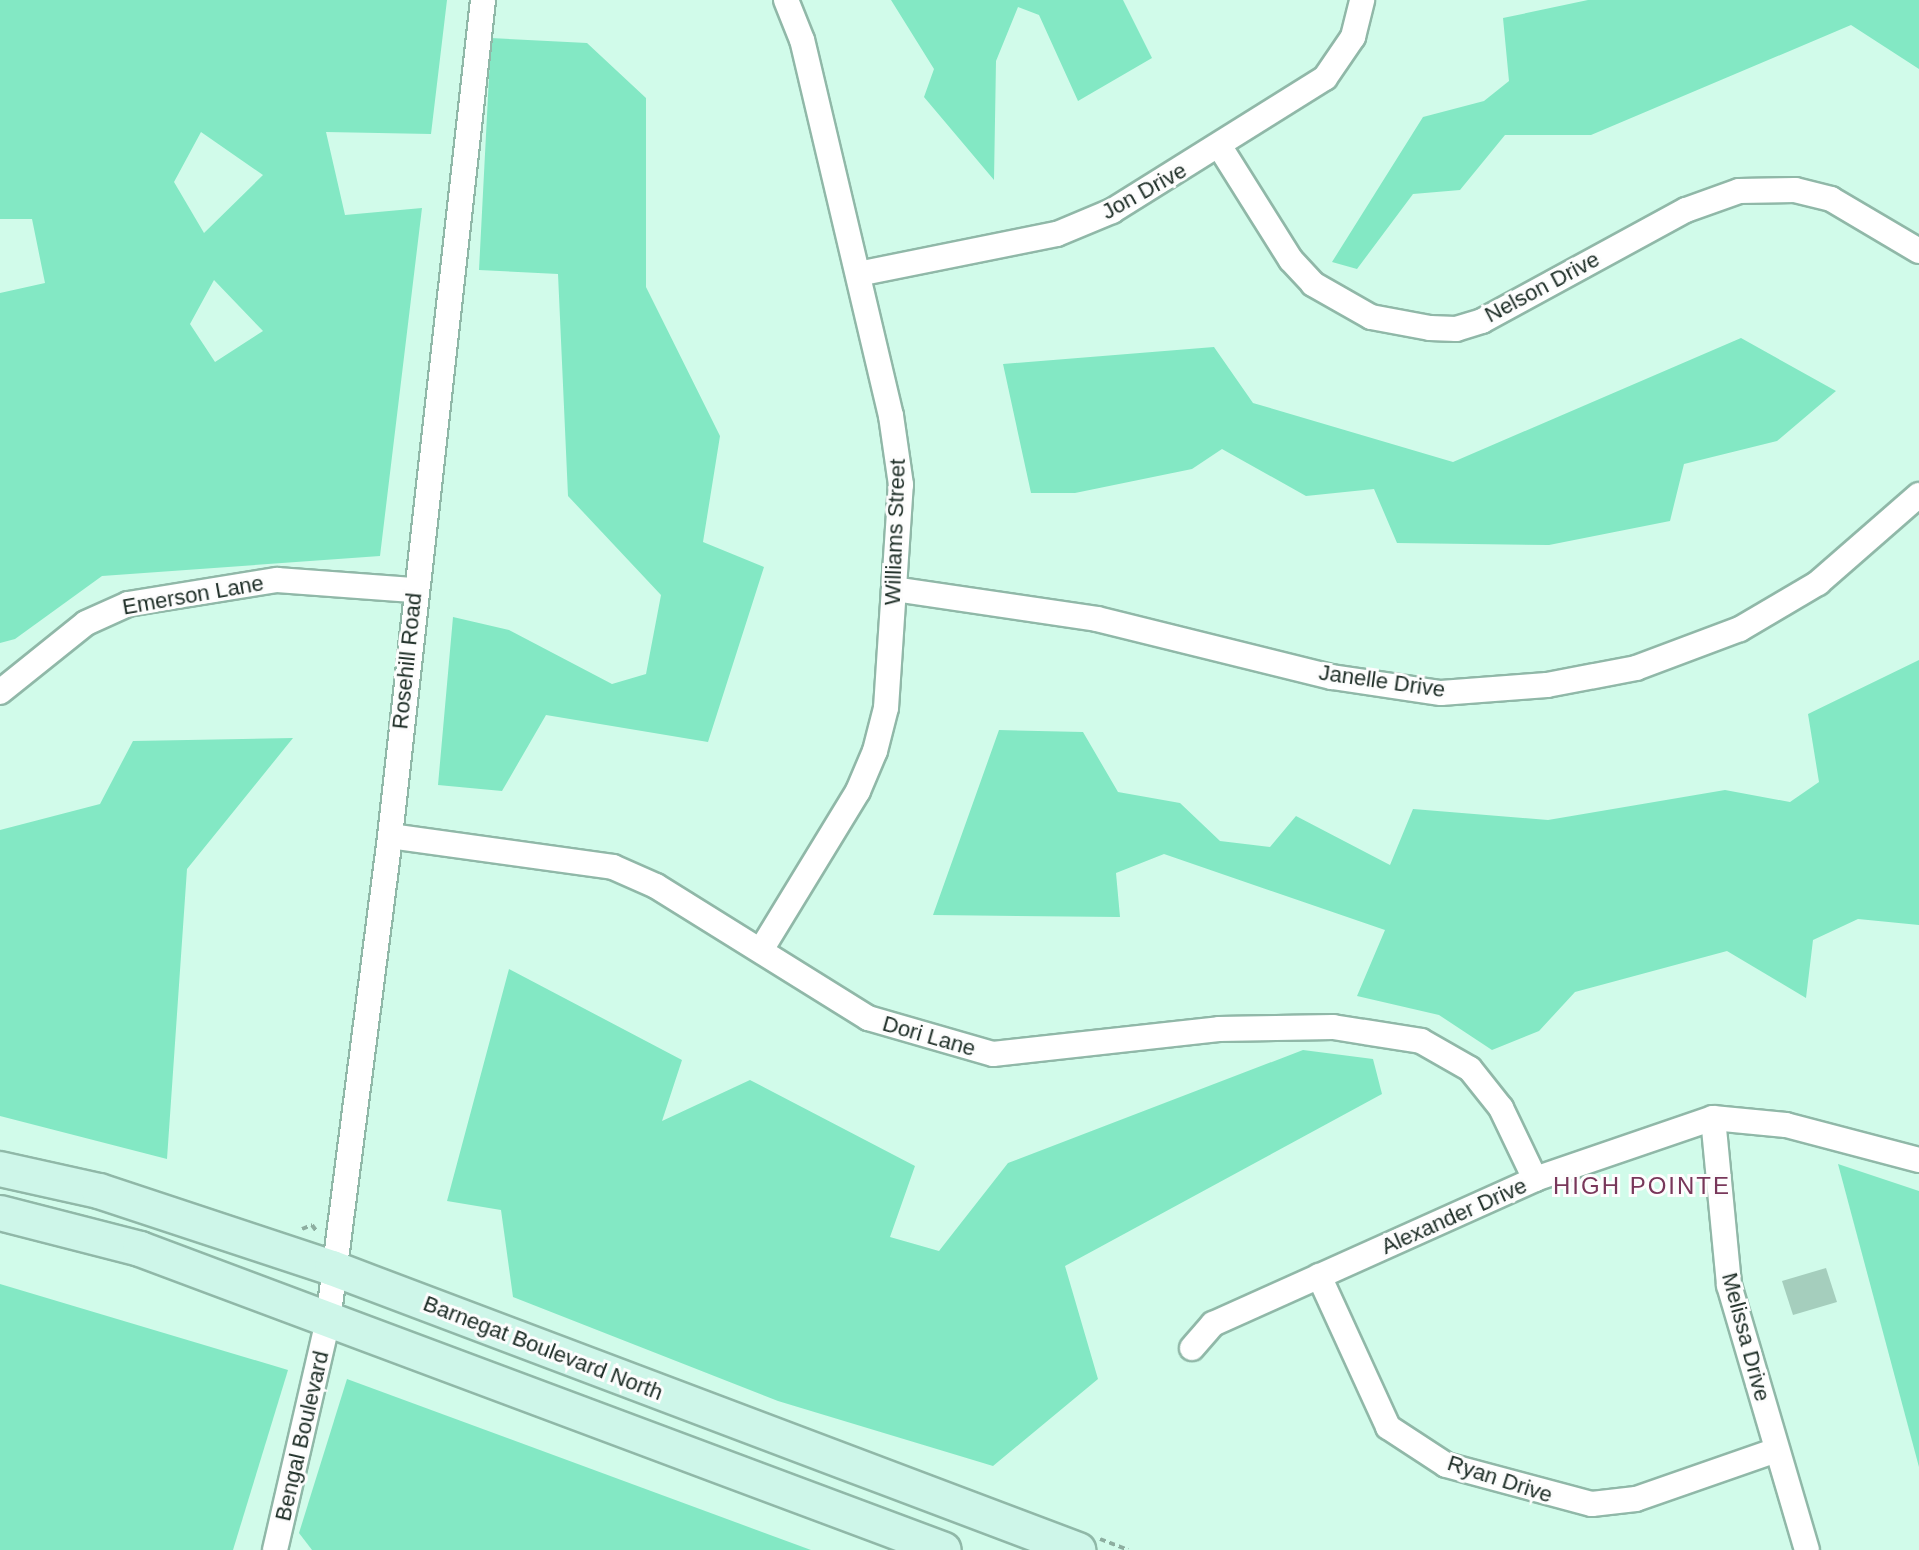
<!DOCTYPE html>
<style>
body{margin:0}
#map{position:relative;width:1919px;height:1550px;overflow:hidden;background:#d1fbea;font-family:Helvetica,sans-serif}
div>[style]{position:absolute}
.green>*{inset:0;background:#83e8c4}
.building>*{inset:0;background:#a5cebd}
.path>*{height:4px;margin-top:-2px;transform-origin:0;background:repeating-linear-gradient(90deg,#8daea0 0 6px,transparent 0 10px)}
.roads{filter:drop-shadow(2px 0 #90b8a8) drop-shadow(-2px 0 #90b8a8) drop-shadow(0 2px #90b8a8) drop-shadow(0 -2px #90b8a8)}
.street>*{height:24px;margin:-12px;padding:0 12px;transform-origin:12px;border-radius:12px;background:#fff}
.secondary>*{height:34px;margin:-17px;padding:0 17px;transform-origin:17px;border-radius:17px;background:#cef6e9}
span{translate:-50% -50%;white-space:nowrap;text-align:center;line-height:1.15;-webkit-text-stroke:6px #fdfdfd;paint-order:stroke}
.street-label{font-size:22px;color:#1d2d26}
.neighbourhood-label{font-size:24px;color:#78375a;letter-spacing:2px}
</style>
<div id="map">
<div class="green">
<i style="clip-path:polygon(evenodd,0 0,447px 0,431px 134px,326px 132px,345px 215px,422px 208px,380px 556px,102px 576px,15px 639px,0 643px,0 293px,45px 283px,32px 219px,0 219px,0 0,201px 132px,263px 175px,204px 233px,174px 182px,201px 132px,0 0,214px 280px,263px 331px,215px 362px,190px 324px,214px 280px)"></i>
<i style="clip-path:polygon(891px 0,1123px 0,1152px 58px,1078px 101px,1039px 15px,1018px 7px,996px 61px,994px 180px,924px 97px,934px 69px)"></i>
<i style="clip-path:polygon(1588px 0,1919px 0,1919px 69px,1851px 25px,1591px 135px,1505px 135px,1460px 190px,1413px 194px,1357px 269px,1332px 262px,1423px 117px,1484px 101px,1509px 81px,1503px 18px)"></i>
<i style="clip-path:polygon(491px 38px,587px 43px,646px 98px,646px 287px,720px 436px,703px 542px,764px 567px,708px 742px,546px 715px,502px 791px,438px 785px,453px 617px,509px 630px,612px 684px,646px 674px,661px 595px,568px 496px,558px 274px,479px 270px)"></i>
<i style="clip-path:polygon(1741px 338px,1836px 391px,1777px 441px,1684px 464px,1670px 521px,1549px 545px,1397px 543px,1374px 489px,1306px 496px,1222px 449px,1192px 469px,1075px 493px,1031px 493px,1003px 364px,1214px 347px,1253px 403px,1453px 462px)"></i>
<i style="clip-path:polygon(1919px 660px,1919px 925px,1858px 919px,1813px 940px,1806px 998px,1727px 951px,1575px 992px,1539px 1031px,1492px 1050px,1439px 1015px,1357px 996px,1385px 930px,1164px 854px,1116px 873px,1120px 917px,933px 915px,999px 730px,1083px 732px,1118px 792px,1180px 803px,1220px 841px,1270px 847px,1296px 816px,1390px 865px,1413px 809px,1548px 820px,1725px 790px,1790px 802px,1819px 782px,1808px 714px)"></i>
<i style="clip-path:polygon(293px 738px,187px 869px,167px 1159px,0 1116px,0 830px,100px 804px,133px 741px)"></i>
<i style="clip-path:polygon(509px 969px,682px 1060px,662px 1121px,750px 1080px,915px 1166px,890px 1237px,939px 1251px,1008px 1163px,1303px 1050px,1373px 1059px,1382px 1094px,1065px 1266px,1098px 1379px,993px 1466px,778px 1401px,513px 1297px,501px 1210px,447px 1201px)"></i>
<i style="clip-path:polygon(1838px 1164px,1919px 1191px,1919px 1467px)"></i>
<i style="clip-path:polygon(0 1284px,288px 1370px,233px 1550px,0 1550px)"></i>
<i style="clip-path:polygon(347px 1379px,811px 1550px,312px 1550px,299px 1533px)"></i>
</div>
<div class="building">
<i style="clip-path:polygon(1826px 1268px,1837px 1302px,1793px 1315px,1782px 1281px)"></i>
</div>
<div class="path">
<i style="left:302px;top:1229px;width:11px;rotate:-22deg"></i>
<i style="left:312px;top:1225px;width:9px;rotate:54deg"></i>
<i style="left:1100px;top:1539px;width:30px;rotate:21deg"></i>
</div>
<div class="roads">
<div class="street">
<i style="left:1220px;top:147px;width:133px;rotate:57.9deg"></i>
<i style="left:1291px;top:260px;width:33px;rotate:47deg"></i>
<i style="left:1313px;top:284px;width:67px;rotate:29.6deg"></i>
<i style="left:1371px;top:317px;width:60px;rotate:10.6deg"></i>
<i style="left:1430px;top:328px;width:26px;rotate:2deg"></i>
<i style="left:1456px;top:329px;width:27px;rotate:-17deg"></i>
<i style="left:1482px;top:321px;width:232px;rotate:-28.6deg"></i>
<i style="left:1686px;top:210px;width:56px;rotate:-19.7deg"></i>
<i style="left:1739px;top:191px;width:56px;rotate:-1deg"></i>
<i style="left:1795px;top:190px;width:37px;rotate:14deg"></i>
<i style="left:1831px;top:199px;width:102px;rotate:30.6deg"></i>
<i style="left:858px;top:274px;width:203px;rotate:-11.4deg"></i>
<i style="left:1057px;top:234px;width:60px;rotate:-22.7deg"></i>
<i style="left:1112px;top:211px;width:251px;rotate:-32deg"></i>
<i style="left:1325px;top:78px;width:50px;rotate:-55.7deg"></i>
<i style="left:1353px;top:37px;width:38px;rotate:-76deg"></i>
<i style="left:894px;top:589px;width:205px;rotate:8.4deg"></i>
<i style="left:1097px;top:619px;width:242px;rotate:13.9deg"></i>
<i style="left:1332px;top:677px;width:110px;rotate:8.4deg"></i>
<i style="left:1441px;top:693px;width:106px;rotate:-4.3deg"></i>
<i style="left:1547px;top:685px;width:91px;rotate:-10.8deg"></i>
<i style="left:1636px;top:668px;width:111px;rotate:-20.6deg"></i>
<i style="left:1740px;top:629px;width:91px;rotate:-30.5deg"></i>
<i style="left:1818px;top:583px;width:134px;rotate:-41.1deg"></i>
<i style="left:0;top:692px;width:110px;rotate:-38.7deg"></i>
<i style="left:86px;top:623px;width:46px;rotate:-24.3deg"></i>
<i style="left:128px;top:604px;width:151px;rotate:-9.2deg"></i>
<i style="left:277px;top:580px;width:136px;rotate:4.2deg"></i>
<i style="left:390px;top:836px;width:225px;rotate:7.9deg"></i>
<i style="left:613px;top:867px;width:47px;rotate:23.8deg"></i>
<i style="left:656px;top:886px;width:250px;rotate:31.9deg"></i>
<i style="left:868px;top:1018px;width:130px;rotate:16.1deg"></i>
<i style="left:993px;top:1054px;width:227px;rotate:-6.3deg"></i>
<i style="left:1219px;top:1029px;width:114px;rotate:-1deg"></i>
<i style="left:1333px;top:1027px;width:89px;rotate:9deg"></i>
<i style="left:1421px;top:1041px;width:56px;rotate:29.7deg"></i>
<i style="left:1470px;top:1069px;width:50px;rotate:51.5deg"></i>
<i style="left:1501px;top:1108px;width:79px;rotate:64.4deg"></i>
<i style="left:761px;top:950px;width:186px;rotate:-58.6deg"></i>
<i style="left:858px;top:791px;width:43px;rotate:-67deg"></i>
<i style="left:875px;top:751px;width:44px;rotate:-75.7deg"></i>
<i style="left:886px;top:708px;width:224px;rotate:-86.2deg"></i>
<i style="left:901px;top:485px;width:70px;rotate:-98.2deg"></i>
<i style="left:891px;top:416px;width:386px;rotate:-103.3deg"></i>
<i style="left:802px;top:40px;width:43px;rotate:-111.8deg"></i>
<i style="left:1713px;top:1118px;width:168px;rotate:84.5deg"></i>
<i style="left:1729px;top:1285px;width:276px;rotate:73.6deg"></i>
<i style="left:1319px;top:1276px;width:166px;rotate:65.4deg"></i>
<i style="left:1388px;top:1427px;width:69px;rotate:33.2deg"></i>
<i style="left:1446px;top:1465px;width:151px;rotate:15deg"></i>
<i style="left:1592px;top:1504px;width:44px;rotate:-6.5deg"></i>
<i style="left:1636px;top:1499px;width:149px;rotate:-19.2deg"></i>
<i style="left:1192px;top:1348px;width:32px;rotate:-49deg"></i>
<i style="left:1213px;top:1324px;width:353px;rotate:-24.2deg"></i>
<i style="left:1535px;top:1179px;width:188px;rotate:-18.9deg"></i>
<i style="left:1713px;top:1118px;width:73px;rotate:5.5deg"></i>
<i style="left:1786px;top:1125px;width:138px;rotate:14.7deg"></i>
<i style="left:275px;top:1550px;width:235px;rotate:-77deg"></i>
<i style="left:328px;top:1321px;width:489px;rotate:-82.7deg"></i>
<i style="left:390px;top:836px;width:841px;rotate:-83.65deg"></i>
</div>
<div class="secondary">
<i style="left:0;top:1169px;width:101px;rotate:12.5deg"></i>
<i style="left:99px;top:1191px;width:245px;rotate:18.3deg"></i>
<i style="left:332px;top:1268px;width:798px;rotate:20.71deg"></i>
<i style="left:0;top:1213px;width:145px;rotate:14.4deg"></i>
<i style="left:140px;top:1249px;width:858px;rotate:20.52deg"></i>
</div>
</div>
<div class="street-label">
<span style="left:1144px;top:191px;rotate:-29deg">Jon Drive</span>
<span style="left:1542px;top:287px;rotate:-28deg">Nelson Drive</span>
<span style="left:895px;top:532px;rotate:-88deg">Williams Street</span>
<span style="left:193px;top:595px;rotate:-10deg">Emerson Lane</span>
<span style="left:407px;top:661px;rotate:-84deg">Rosehill Road</span>
<span style="left:1382px;top:681px;rotate:8deg">Janelle Drive</span>
<span style="left:929px;top:1036px;rotate:16deg">Dori Lane</span>
<span style="left:1454px;top:1216px;rotate:-24deg">Alexander Drive</span>
<span style="left:1746px;top:1337px;rotate:75deg">Melissa Drive</span>
<span style="left:543px;top:1348px;rotate:21deg">Barnegat Boulevard North</span>
<span style="left:302px;top:1436px;rotate:-77deg">Bengal Boulevard</span>
<span style="left:1500px;top:1479px;rotate:18deg">Ryan Drive</span>
</div>
<div class="neighbourhood-label">
<span style="left:1642px;top:1186px">HIGH POINTE</span>
</div>
</div>
